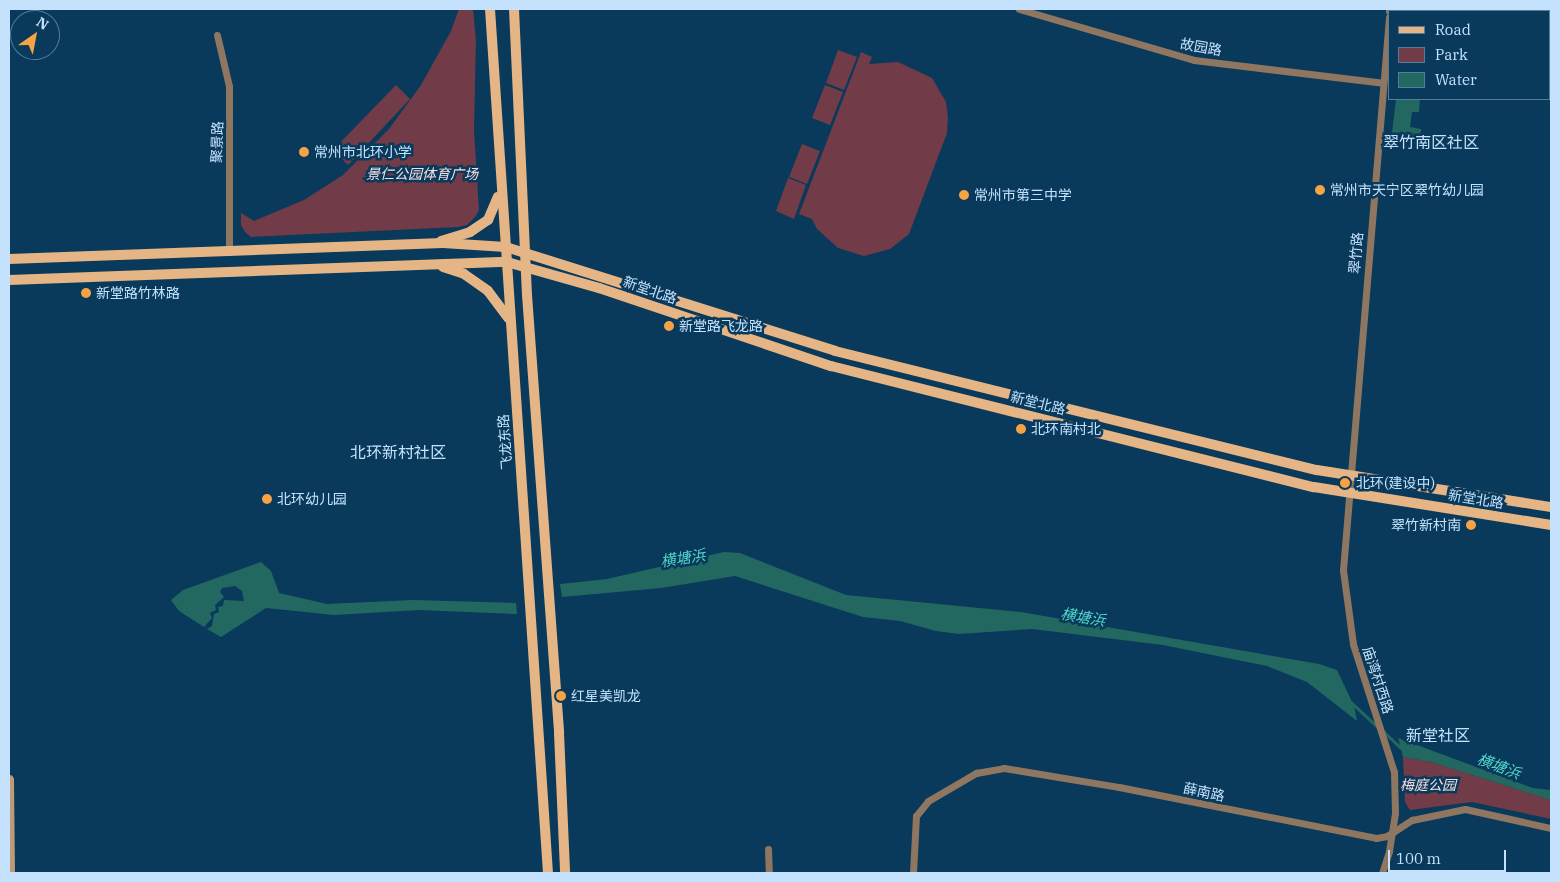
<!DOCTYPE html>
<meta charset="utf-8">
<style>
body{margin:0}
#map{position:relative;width:1560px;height:882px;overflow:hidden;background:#09395b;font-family:"IBM Plex Serif","Noto Sans SC",serif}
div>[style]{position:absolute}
.green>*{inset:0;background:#713c48}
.water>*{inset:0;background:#226861}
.stream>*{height:2.5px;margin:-1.25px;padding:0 1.25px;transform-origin:1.25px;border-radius:1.25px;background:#226861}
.street>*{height:7px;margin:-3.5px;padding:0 3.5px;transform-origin:3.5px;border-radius:3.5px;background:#8e7660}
.secondary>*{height:9px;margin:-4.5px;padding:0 4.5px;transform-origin:4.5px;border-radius:4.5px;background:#bf9a76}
.primary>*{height:10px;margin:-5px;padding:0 5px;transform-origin:5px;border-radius:5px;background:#e5b586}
.dots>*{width:14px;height:14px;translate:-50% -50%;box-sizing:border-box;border:2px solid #09395b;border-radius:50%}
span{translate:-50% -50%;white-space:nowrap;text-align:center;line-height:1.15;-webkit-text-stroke:5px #09395b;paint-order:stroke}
.street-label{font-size:14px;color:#c4e2fd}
.poi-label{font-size:14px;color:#c4e2fd}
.left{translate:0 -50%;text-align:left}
.right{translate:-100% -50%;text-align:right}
.park-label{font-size:14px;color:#f6dde1;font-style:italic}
.water-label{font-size:15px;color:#52d6c9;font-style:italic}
.quarter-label{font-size:16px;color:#c4e2fd}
.frame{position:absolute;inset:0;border:10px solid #c4e2fd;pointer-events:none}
.legend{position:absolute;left:1388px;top:10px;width:162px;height:90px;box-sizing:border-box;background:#09395b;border:1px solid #547d9c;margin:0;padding:6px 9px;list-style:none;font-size:15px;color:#c4e2fd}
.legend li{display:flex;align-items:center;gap:10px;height:25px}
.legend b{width:25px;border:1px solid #547d9c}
.north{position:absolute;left:10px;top:10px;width:50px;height:50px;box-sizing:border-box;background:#09395b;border:1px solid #547d9c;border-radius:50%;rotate:33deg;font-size:14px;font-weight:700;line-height:20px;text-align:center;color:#c4e2fd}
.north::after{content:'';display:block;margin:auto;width:18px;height:22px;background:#f5a345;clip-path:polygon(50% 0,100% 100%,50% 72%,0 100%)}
.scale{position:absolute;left:1388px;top:850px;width:118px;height:22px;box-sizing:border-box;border:2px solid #c4e2fd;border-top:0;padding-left:6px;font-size:15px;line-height:18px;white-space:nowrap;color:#c4e2fd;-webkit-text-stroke:4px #09395b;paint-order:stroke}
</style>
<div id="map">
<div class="green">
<i style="clip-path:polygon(459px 9px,473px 9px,476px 41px,474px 130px,479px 210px,475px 217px,467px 225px,458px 227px,251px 237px,245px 232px,241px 225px,241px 213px,254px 221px,304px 200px,343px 175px,389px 129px,421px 85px,451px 31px)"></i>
<i style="clip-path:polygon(838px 50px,857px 57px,844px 90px,826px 83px)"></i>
<i style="clip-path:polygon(861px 52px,872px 57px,869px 64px,898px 62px,932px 78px,946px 102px,948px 117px,947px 133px,909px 234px,890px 249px,864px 256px,838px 248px,817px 229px,812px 219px,799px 214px)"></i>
<i style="clip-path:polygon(396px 85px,410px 99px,348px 165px,333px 150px)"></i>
<i style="clip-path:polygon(825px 85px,843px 92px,830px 125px,812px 118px)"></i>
<i style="clip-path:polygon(802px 144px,820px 151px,807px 184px,789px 177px)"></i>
<i style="clip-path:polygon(788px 178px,806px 185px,794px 219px,776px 211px)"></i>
<i style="clip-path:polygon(1403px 757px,1431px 762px,1551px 800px,1551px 819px,1472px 802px,1410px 810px,1405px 802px)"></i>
</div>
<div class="water">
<i style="clip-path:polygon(1474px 9px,1551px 9px,1551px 32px,1549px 11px,1472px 11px)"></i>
<i style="clip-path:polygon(1396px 99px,1420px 99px,1419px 112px,1412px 112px,1410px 127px,1421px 129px,1421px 136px,1406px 145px,1405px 150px,1394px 146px,1391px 141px)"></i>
<i style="clip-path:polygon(724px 552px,740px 553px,846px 595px,1021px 612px,1319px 664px,1337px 670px,1354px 706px,1357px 721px,1307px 682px,1267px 666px,1163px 645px,1032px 629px,959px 634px,936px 631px,900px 621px,863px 617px,735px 576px,661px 588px,562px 597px,560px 584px,607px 579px)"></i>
<i style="clip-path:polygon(261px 562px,271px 571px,279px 593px,327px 604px,413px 600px,516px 603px,517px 614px,419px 610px,334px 615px,266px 608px,221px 637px,207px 629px,212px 626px,214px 614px,219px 612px,218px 607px,223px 606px,224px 600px,244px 601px,242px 591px,235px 586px,222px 588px,220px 592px,224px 597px,215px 605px,216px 610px,210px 613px,212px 618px,204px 627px,179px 611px,171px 600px,183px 590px)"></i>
<i style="clip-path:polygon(1398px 738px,1533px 788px,1551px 790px,1551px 800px,1431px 762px,1403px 757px)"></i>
</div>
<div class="stream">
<i style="left:1352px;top:703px;width:34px;rotate:43deg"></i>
<i style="left:1383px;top:731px;width:25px;rotate:43deg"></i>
</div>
<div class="street">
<i style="left:1019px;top:9px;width:182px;rotate:16.2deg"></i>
<i style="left:1194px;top:60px;width:190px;rotate:6.9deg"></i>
<i style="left:1389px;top:11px;width:2px;rotate:-90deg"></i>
<i style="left:217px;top:35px;width:52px;rotate:76.8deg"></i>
<i style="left:229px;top:86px;width:166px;rotate:90deg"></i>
<i style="left:768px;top:849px;width:24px;rotate:88deg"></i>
<i style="left:913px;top:873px;width:57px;rotate:-87deg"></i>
<i style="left:916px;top:816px;width:19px;rotate:-51deg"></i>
<i style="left:928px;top:801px;width:56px;rotate:-30.3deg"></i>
<i style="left:976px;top:773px;width:28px;rotate:-10deg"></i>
<i style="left:1004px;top:768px;width:117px;rotate:9.4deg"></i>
<i style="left:1119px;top:787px;width:262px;rotate:11.2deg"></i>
<i style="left:1376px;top:838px;width:11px;rotate:-10deg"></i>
<i style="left:1387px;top:836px;width:30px;rotate:-33deg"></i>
<i style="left:1412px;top:820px;width:54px;rotate:-11.7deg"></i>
<i style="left:1465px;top:809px;width:88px;rotate:12.5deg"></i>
<i style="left:1382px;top:873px;width:23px;rotate:-72deg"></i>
<i style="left:1389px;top:851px;width:38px;rotate:-81deg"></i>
<i style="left:1395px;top:813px;width:41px;rotate:-91.4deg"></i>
<i style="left:1394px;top:772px;width:134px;rotate:-107.8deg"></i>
<i style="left:1353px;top:644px;width:75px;rotate:-97.7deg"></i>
<i style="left:1343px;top:570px;width:555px;rotate:-85.24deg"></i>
</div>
<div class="secondary">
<i style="left:9px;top:779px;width:94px;rotate:89.4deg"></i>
</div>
<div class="primary">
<i style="left:490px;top:9px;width:866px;rotate:86.16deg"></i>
<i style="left:514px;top:9px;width:286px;rotate:87.4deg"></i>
<i style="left:527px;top:295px;width:439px;rotate:85.8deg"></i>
<i style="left:559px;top:733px;width:140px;rotate:87.5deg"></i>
<i style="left:441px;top:241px;width:30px;rotate:-17deg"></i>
<i style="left:470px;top:232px;width:22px;rotate:-34deg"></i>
<i style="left:488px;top:220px;width:25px;rotate:-67deg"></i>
<i style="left:9px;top:259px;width:434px;rotate:-2.1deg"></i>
<i style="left:443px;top:243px;width:63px;rotate:3.6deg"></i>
<i style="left:506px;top:247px;width:345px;rotate:17.5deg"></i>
<i style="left:835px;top:351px;width:496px;rotate:13.9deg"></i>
<i style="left:1317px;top:470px;width:237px;rotate:9deg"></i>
<i style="left:443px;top:267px;width:22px;rotate:18deg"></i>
<i style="left:464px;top:274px;width:29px;rotate:35deg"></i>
<i style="left:488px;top:291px;width:34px;rotate:53deg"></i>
<i style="left:9px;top:280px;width:498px;rotate:-2.1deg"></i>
<i style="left:507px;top:262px;width:96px;rotate:15.8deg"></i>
<i style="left:599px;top:288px;width:245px;rotate:18.6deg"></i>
<i style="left:831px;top:366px;width:498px;rotate:14.1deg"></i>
<i style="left:1314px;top:487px;width:240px;rotate:9.1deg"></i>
</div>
<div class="dots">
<i style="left:304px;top:152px;background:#f5a345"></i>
<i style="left:1320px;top:190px;background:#f5a345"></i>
<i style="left:964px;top:195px;background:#f5a345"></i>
<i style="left:86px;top:293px;background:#f5a345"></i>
<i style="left:669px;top:326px;background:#f5a345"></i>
<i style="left:1021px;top:429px;background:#f5a345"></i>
<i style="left:1345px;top:483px;background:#f5a345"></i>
<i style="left:267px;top:499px;background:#f5a345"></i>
<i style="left:1471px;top:525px;background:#f5a345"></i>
<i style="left:561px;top:696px;background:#f5a345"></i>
</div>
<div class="street-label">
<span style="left:1201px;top:47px;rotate:10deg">故园路</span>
<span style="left:217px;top:142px;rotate:-88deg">聚景路</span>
<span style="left:1356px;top:253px;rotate:-85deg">翠竹路</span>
<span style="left:650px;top:290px;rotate:19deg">新堂北路</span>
<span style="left:1038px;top:403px;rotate:14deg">新堂北路</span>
<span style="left:505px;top:442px;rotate:-94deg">飞龙东路</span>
<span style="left:1476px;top:499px;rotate:9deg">新堂北路</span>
<span style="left:1378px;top:680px;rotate:72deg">庙湾村西路</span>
<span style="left:1204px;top:792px;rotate:12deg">薛南路</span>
</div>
<div class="poi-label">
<span class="left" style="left:314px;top:152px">常州市北环小学</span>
<span class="left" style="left:1330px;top:190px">常州市天宁区翠竹幼儿园</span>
<span class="left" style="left:974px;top:195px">常州市第三中学</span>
<span class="left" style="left:96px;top:293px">新堂路竹林路</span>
<span class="left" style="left:679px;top:326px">新堂路飞龙路</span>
<span class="left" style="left:1031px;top:429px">北环南村北</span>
<span class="left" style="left:1356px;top:483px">北环(建设中)</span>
<span class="left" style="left:277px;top:499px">北环幼儿园</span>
<span class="right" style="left:1461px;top:525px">翠竹新村南</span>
<span class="left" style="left:571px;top:696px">红星美凯龙</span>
</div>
<div class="park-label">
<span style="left:422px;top:174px">景仁公园体育广场</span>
<span style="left:1428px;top:785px">梅庭公园</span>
</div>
<div class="water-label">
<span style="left:683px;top:558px;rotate:-9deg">横塘浜</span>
<span style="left:1083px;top:617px;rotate:10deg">横塘浜</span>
<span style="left:1499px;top:766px;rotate:21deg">横塘浜</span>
</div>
<div class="quarter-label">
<span style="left:1431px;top:142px">翠竹南区社区</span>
<span style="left:398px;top:452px">北环新村社区</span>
<span style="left:1438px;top:735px">新堂社区</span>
</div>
<div class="frame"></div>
<ul class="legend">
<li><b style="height:6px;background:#e5b586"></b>Road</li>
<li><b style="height:14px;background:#713c48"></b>Park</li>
<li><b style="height:14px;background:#226861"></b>Water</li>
</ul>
<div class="north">N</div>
<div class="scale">100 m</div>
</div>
